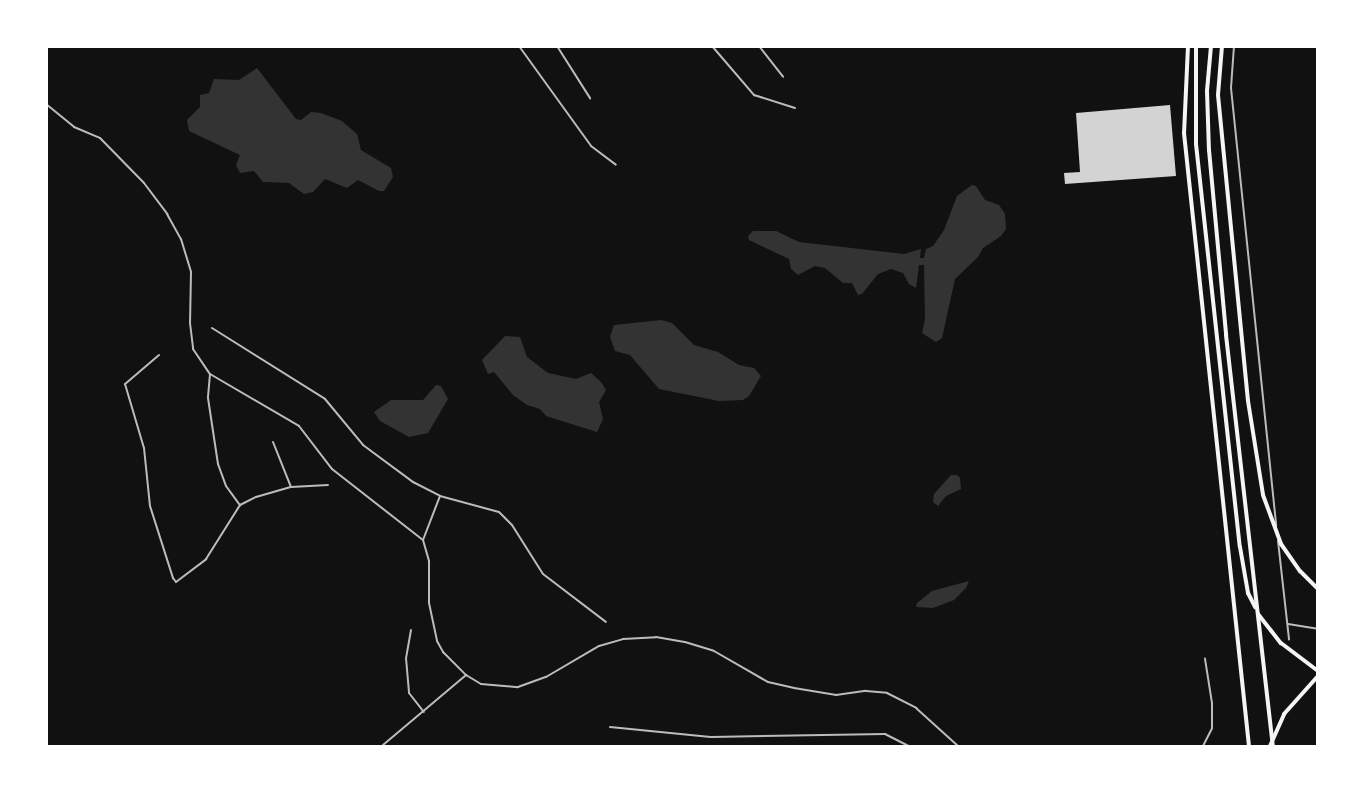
<!DOCTYPE html>
<style>
body{margin:0}
#map{position:relative;width:1364px;height:793px;overflow:hidden;background:#111;font-family:Mulish,sans-serif}
div>[style]{position:absolute}
.water>*{inset:0;background:#333}
.building>*{inset:0;background:#d3d3d3}
.minor>*{height:2px;margin:-1px;padding:0 1px;transform-origin:1px;border-radius:1px;background:#bcbcbc}
.primary>*{height:4px;margin:-2px;padding:0 2px;transform-origin:2px;border-radius:2px;background:#f5f5f5}
span{translate:-50% -50%;white-space:nowrap;text-align:center;line-height:1.15;-webkit-text-stroke:5px #fff;paint-order:stroke}
.frame{position:absolute;inset:0;border:48px solid #fff;pointer-events:none}
</style>
<div id="map">
<div class="water">
<i style="clip-path:polygon(257px 68px,296px 119px,301px 120px,311px 112px,321px 113px,342px 121px,357px 134px,361px 150px,391px 168px,393px 177px,384px 191px,379px 191px,358px 180px,347px 188px,325px 179px,313px 192px,304px 194px,289px 183px,263px 182px,254px 171px,240px 173px,236px 165px,240px 155px,189px 131px,187px 120px,200px 107px,200px 95px,209px 93px,214px 79px,239px 80px)"></i>
<i style="clip-path:polygon(972px 185px,976px 186px,985px 200px,999px 205px,1005px 214px,1006px 229px,1001px 236px,983px 248px,978px 257px,955px 279px,942px 338px,936px 342px,922px 333px,925px 319px,924px 265px,919px 265px,916px 288px,909px 284px,903px 273px,891px 269px,878px 274px,862px 294px,858px 295px,852px 283px,843px 283px,825px 268px,815px 266px,798px 275px,791px 269px,789px 259px,749px 240px,748px 236px,753px 231px,776px 231px,799px 242px,904px 254px,921px 249px,920px 258px,924px 258px,926px 249px,933px 246px,944px 230px,957px 196px)"></i>
<i style="clip-path:polygon(661px 320px,672px 323px,694px 345px,718px 352px,739px 365px,754px 368px,761px 376px,749px 396px,743px 400px,719px 401px,659px 389px,630px 355px,615px 351px,610px 337px,614px 325px)"></i>
<i style="clip-path:polygon(505px 336px,520px 337px,527px 357px,548px 373px,576px 379px,591px 373px,601px 382px,606px 390px,599px 402px,603px 419px,597px 432px,546px 416px,540px 409px,527px 405px,513px 395px,494px 372px,488px 374px,482px 360px)"></i>
<i style="clip-path:polygon(436px 385px,441px 386px,448px 399px,428px 433px,409px 437px,380px 421px,374px 412px,391px 400px,423px 400px)"></i>
<i style="clip-path:polygon(951px 475px,957px 475px,960px 478px,961px 489px,946px 496px,938px 506px,933px 502px,934px 494px)"></i>
<i style="clip-path:polygon(969px 581px,966px 588px,954px 600px,933px 608px,916px 607px,917px 603px,932px 591px)"></i>
</div>
<div class="building">
<i style="clip-path:polygon(1170px 105px,1176px 176px,1065px 184px,1064px 173px,1080px 172px,1076px 113px)"></i>
</div>
<div class="minor">
<i style="left:519px;top:46px;width:123px;rotate:54.2deg"></i>
<i style="left:591px;top:146px;width:31px;rotate:37deg"></i>
<i style="left:557px;top:46px;width:62px;rotate:57.6deg"></i>
<i style="left:712px;top:46px;width:65px;rotate:49.4deg"></i>
<i style="left:754px;top:95px;width:43px;rotate:17.6deg"></i>
<i style="left:759px;top:46px;width:39px;rotate:52deg"></i>
<i style="left:1234px;top:46px;width:42px;rotate:94.1deg"></i>
<i style="left:1231px;top:88px;width:440px;rotate:84.1deg"></i>
<i style="left:46px;top:104px;width:36px;rotate:39deg"></i>
<i style="left:74px;top:127px;width:28px;rotate:23deg"></i>
<i style="left:100px;top:138px;width:63px;rotate:45.6deg"></i>
<i style="left:144px;top:183px;width:39px;rotate:53deg"></i>
<i style="left:167px;top:214px;width:29px;rotate:61deg"></i>
<i style="left:181px;top:239px;width:34px;rotate:73deg"></i>
<i style="left:191px;top:272px;width:51px;rotate:91.1deg"></i>
<i style="left:190px;top:323px;width:26px;rotate:83deg"></i>
<i style="left:193px;top:349px;width:30px;rotate:56deg"></i>
<i style="left:210px;top:374px;width:103px;rotate:30.3deg"></i>
<i style="left:299px;top:426px;width:54px;rotate:52.5deg"></i>
<i style="left:332px;top:469px;width:115px;rotate:38deg"></i>
<i style="left:423px;top:540px;width:22px;rotate:74deg"></i>
<i style="left:429px;top:561px;width:42px;rotate:90deg"></i>
<i style="left:429px;top:603px;width:39px;rotate:78deg"></i>
<i style="left:437px;top:641px;width:13px;rotate:61deg"></i>
<i style="left:443px;top:652px;width:33px;rotate:45deg"></i>
<i style="left:466px;top:675px;width:17px;rotate:31deg"></i>
<i style="left:481px;top:684px;width:37px;rotate:5deg"></i>
<i style="left:518px;top:687px;width:30px;rotate:-20deg"></i>
<i style="left:546px;top:677px;width:61px;rotate:-30.3deg"></i>
<i style="left:599px;top:646px;width:25px;rotate:-16deg"></i>
<i style="left:623px;top:639px;width:33px;rotate:-3deg"></i>
<i style="left:656px;top:637px;width:29px;rotate:10deg"></i>
<i style="left:685px;top:642px;width:30px;rotate:17deg"></i>
<i style="left:714px;top:651px;width:62px;rotate:29.9deg"></i>
<i style="left:768px;top:682px;width:27px;rotate:13deg"></i>
<i style="left:794px;top:688px;width:43px;rotate:9.5deg"></i>
<i style="left:836px;top:695px;width:30px;rotate:-8deg"></i>
<i style="left:866px;top:691px;width:21px;rotate:5deg"></i>
<i style="left:887px;top:693px;width:33px;rotate:27deg"></i>
<i style="left:916px;top:708px;width:57px;rotate:42.1deg"></i>
<i style="left:212px;top:328px;width:133px;rotate:32.1deg"></i>
<i style="left:325px;top:399px;width:60px;rotate:50.4deg"></i>
<i style="left:363px;top:445px;width:62px;rotate:36.5deg"></i>
<i style="left:413px;top:482px;width:30px;rotate:27deg"></i>
<i style="left:440px;top:496px;width:61px;rotate:15.2deg"></i>
<i style="left:499px;top:512px;width:18px;rotate:45deg"></i>
<i style="left:512px;top:525px;width:58px;rotate:57.7deg"></i>
<i style="left:543px;top:574px;width:79px;rotate:37.3deg"></i>
<i style="left:159px;top:355px;width:45px;rotate:139.5deg"></i>
<i style="left:125px;top:384px;width:67px;rotate:73.5deg"></i>
<i style="left:144px;top:448px;width:58px;rotate:84.1deg"></i>
<i style="left:150px;top:506px;width:76px;rotate:72.3deg"></i>
<i style="left:173px;top:578px;width:5px;rotate:53deg"></i>
<i style="left:176px;top:582px;width:38px;rotate:-37deg"></i>
<i style="left:206px;top:559px;width:64px;rotate:-57.8deg"></i>
<i style="left:240px;top:505px;width:18px;rotate:-27deg"></i>
<i style="left:256px;top:497px;width:36px;rotate:-16deg"></i>
<i style="left:291px;top:487px;width:37px;rotate:-3deg"></i>
<i style="left:210px;top:374px;width:24px;rotate:95deg"></i>
<i style="left:208px;top:398px;width:67px;rotate:81.4deg"></i>
<i style="left:218px;top:464px;width:23px;rotate:70deg"></i>
<i style="left:226px;top:486px;width:24px;rotate:54deg"></i>
<i style="left:273px;top:442px;width:48px;rotate:68.2deg"></i>
<i style="left:423px;top:540px;width:47px;rotate:-68.9deg"></i>
<i style="left:1278px;top:541px;width:99px;rotate:83.6deg"></i>
<i style="left:1288px;top:624px;width:30px;rotate:9deg"></i>
<i style="left:411px;top:630px;width:28px;rotate:100deg"></i>
<i style="left:406px;top:658px;width:35px;rotate:85deg"></i>
<i style="left:409px;top:693px;width:24px;rotate:52deg"></i>
<i style="left:610px;top:727px;width:101px;rotate:5.7deg"></i>
<i style="left:711px;top:737px;width:174px;rotate:-1deg"></i>
<i style="left:885px;top:734px;width:27px;rotate:27deg"></i>
<i style="left:383px;top:745px;width:109px;rotate:-40.1deg"></i>
<i style="left:1203px;top:746px;width:20px;rotate:-63deg"></i>
<i style="left:1212px;top:728px;width:25px;rotate:-90deg"></i>
<i style="left:1212px;top:703px;width:45px;rotate:-99deg"></i>
</div>
<div class="primary">
<i style="left:1188px;top:46px;width:87px;rotate:92.6deg"></i>
<i style="left:1184px;top:133px;width:616px;rotate:83.95deg"></i>
<i style="left:1196px;top:46px;width:98px;rotate:90deg"></i>
<i style="left:1196px;top:144px;width:405px;rotate:83.8deg"></i>
<i style="left:1240px;top:547px;width:47px;rotate:80.1deg"></i>
<i style="left:1248px;top:593px;width:16px;rotate:63deg"></i>
<i style="left:1211px;top:46px;width:45px;rotate:95.1deg"></i>
<i style="left:1207px;top:91px;width:59px;rotate:88.1deg"></i>
<i style="left:1209px;top:150px;width:186px;rotate:84.7deg"></i>
<i style="left:1226px;top:335px;width:414px;rotate:83.5deg"></i>
<i style="left:1222px;top:46px;width:49px;rotate:94.7deg"></i>
<i style="left:1218px;top:95px;width:307px;rotate:84.4deg"></i>
<i style="left:1248px;top:401px;width:95px;rotate:80.9deg"></i>
<i style="left:1263px;top:495px;width:52px;rotate:69.8deg"></i>
<i style="left:1281px;top:544px;width:33px;rotate:55deg"></i>
<i style="left:1300px;top:571px;width:25px;rotate:45deg"></i>
<i style="left:1258px;top:614px;width:37px;rotate:52deg"></i>
<i style="left:1281px;top:643px;width:46px;rotate:37.1deg"></i>
<i style="left:1270px;top:746px;width:35px;rotate:-66deg"></i>
<i style="left:1284px;top:714px;width:51px;rotate:-48.2deg"></i>
</div>
<div class="frame"></div>
</div>
